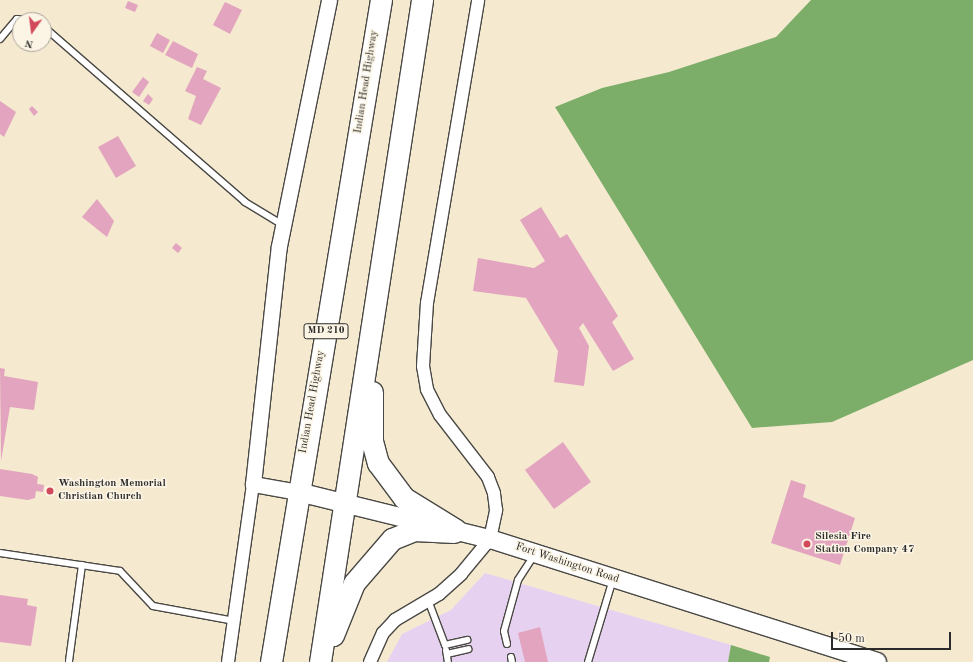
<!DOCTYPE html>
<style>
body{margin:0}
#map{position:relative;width:973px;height:662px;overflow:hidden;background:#f5e9d0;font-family:"Old Standard TT",serif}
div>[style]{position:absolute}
.built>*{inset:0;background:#e6d2f0}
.forest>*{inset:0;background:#7cae69}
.building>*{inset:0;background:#e2a4be}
.roads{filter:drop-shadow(1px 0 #494844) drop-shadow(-1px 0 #494844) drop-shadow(0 1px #494844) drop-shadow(0 -1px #494844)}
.service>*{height:6px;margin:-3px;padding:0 3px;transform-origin:3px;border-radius:3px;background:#fff}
.minor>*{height:12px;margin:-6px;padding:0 6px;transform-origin:6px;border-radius:6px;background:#fff}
.tertiary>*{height:15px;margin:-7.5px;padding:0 7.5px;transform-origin:7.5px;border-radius:7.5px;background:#fff}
.secondary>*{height:18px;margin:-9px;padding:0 9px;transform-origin:9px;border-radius:9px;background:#fff}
.trunk>*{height:21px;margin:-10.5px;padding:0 10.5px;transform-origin:10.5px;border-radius:10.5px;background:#fff}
.dots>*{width:11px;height:11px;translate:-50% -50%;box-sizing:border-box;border:2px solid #fcf5e5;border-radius:50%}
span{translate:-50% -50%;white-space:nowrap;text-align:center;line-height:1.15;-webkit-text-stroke:3px #fcf5e5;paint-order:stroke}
.shield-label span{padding:1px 3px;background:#fcf5e5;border:1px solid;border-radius:3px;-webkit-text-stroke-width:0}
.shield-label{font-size:10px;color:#2b2b2b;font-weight:700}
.street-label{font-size:11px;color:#2b2b2b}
.poi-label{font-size:11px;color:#2b2b2b;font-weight:700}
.left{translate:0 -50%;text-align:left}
.north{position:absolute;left:12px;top:12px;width:40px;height:40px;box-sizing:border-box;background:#fcf5e5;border:1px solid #a8a49b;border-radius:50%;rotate:194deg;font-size:11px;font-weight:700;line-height:16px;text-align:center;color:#2b2b2b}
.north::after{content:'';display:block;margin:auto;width:14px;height:18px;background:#d1495b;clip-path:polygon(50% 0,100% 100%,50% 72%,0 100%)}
.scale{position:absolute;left:831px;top:632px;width:120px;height:18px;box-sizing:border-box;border:2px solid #2b2b2b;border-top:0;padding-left:5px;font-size:12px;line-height:14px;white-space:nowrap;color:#2b2b2b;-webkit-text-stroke:3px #fcf5e5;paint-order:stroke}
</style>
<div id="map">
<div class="built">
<i style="clip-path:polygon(485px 573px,731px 645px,728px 662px,387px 662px,402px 634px,451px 610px)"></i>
</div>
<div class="forest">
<i style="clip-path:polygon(811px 0,973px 0,973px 360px,832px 422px,752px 428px,555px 107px,602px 88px,669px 72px,776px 37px)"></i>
<i style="clip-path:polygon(731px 645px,770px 657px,769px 662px,728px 662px)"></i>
</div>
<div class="building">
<i style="clip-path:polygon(128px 1px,138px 5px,135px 12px,125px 8px)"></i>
<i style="clip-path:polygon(225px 2px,242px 10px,230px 34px,213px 25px)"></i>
<i style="clip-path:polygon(157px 33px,170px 40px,163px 53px,150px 46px)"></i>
<i style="clip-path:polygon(173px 41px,198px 54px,192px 68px,165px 55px)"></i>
<i style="clip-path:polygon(197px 67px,207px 71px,203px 79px,221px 88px,201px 125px,188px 119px,196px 96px,185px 91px)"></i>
<i style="clip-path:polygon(143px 77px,149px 82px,139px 97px,132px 92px)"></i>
<i style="clip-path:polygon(148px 94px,153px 99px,149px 105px,143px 101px)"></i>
<i style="clip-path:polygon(0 101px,16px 112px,4px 137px,0 134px)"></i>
<i style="clip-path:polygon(32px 106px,38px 112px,34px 116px,29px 109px)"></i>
<i style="clip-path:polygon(118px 136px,136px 166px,116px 178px,98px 147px)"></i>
<i style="clip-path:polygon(97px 199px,114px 221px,107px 237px,82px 217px)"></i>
<i style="clip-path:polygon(541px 207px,560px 238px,567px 234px,618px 316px,612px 322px,634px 359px,613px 371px,583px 323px,579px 328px,589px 346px,584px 386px,554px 382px,558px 351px,526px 298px,473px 291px,478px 258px,534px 268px,545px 261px,520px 220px)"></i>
<i style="clip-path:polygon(176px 243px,182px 248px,178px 253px,172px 248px)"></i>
<i style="clip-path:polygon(0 368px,5px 369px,4px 376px,38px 382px,34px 410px,10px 407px,1px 461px)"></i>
<i style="clip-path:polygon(563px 442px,591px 482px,554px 509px,525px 470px)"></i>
<i style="clip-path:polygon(0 469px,32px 474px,38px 477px,37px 484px,44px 485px,43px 492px,36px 491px,35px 498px,28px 500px,0 496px)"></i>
<i style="clip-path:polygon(791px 480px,806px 485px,803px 497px,855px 518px,840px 565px,771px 543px)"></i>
<i style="clip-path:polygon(0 595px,28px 599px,27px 605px,37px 607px,31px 646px,0 642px)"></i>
<i style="clip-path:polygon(540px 627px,548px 662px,525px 662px,518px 633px)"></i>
</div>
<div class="roads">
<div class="service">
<i style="left:44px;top:27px;width:267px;rotate:41deg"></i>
<i style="left:245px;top:202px;width:44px;rotate:31.2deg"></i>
<i style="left:0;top:39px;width:26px;rotate:-50deg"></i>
<i style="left:17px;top:19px;width:17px;rotate:3deg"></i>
<i style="left:0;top:553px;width:121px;rotate:8.5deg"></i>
<i style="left:120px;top:571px;width:48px;rotate:46.7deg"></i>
<i style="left:153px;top:606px;width:83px;rotate:10.4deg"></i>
<i style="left:428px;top:600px;width:48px;rotate:69.3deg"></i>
<i style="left:445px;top:645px;width:23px;rotate:-13deg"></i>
<i style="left:507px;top:644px;width:13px;rotate:-103deg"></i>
<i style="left:504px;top:631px;width:53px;rotate:-74.6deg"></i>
<i style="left:518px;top:580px;width:30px;rotate:-57deg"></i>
<i style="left:446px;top:650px;width:12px;rotate:81deg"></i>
<i style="left:447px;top:654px;width:22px;rotate:-13deg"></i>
<i style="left:511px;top:657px;width:5px;rotate:79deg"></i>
<i style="left:69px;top:661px;width:97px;rotate:-82.3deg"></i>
<i style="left:588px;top:662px;width:87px;rotate:-73.2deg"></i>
</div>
<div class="minor">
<i style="left:228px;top:662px;width:180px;rotate:-82deg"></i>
<i style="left:370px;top:662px;width:32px;rotate:-66deg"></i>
<i style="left:383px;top:633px;width:18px;rotate:-47deg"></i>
<i style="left:395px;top:620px;width:51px;rotate:-30.6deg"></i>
<i style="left:439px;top:594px;width:30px;rotate:-42deg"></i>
<i style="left:461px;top:574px;width:45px;rotate:-50.4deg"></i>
<i style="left:490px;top:539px;width:30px;rotate:-78deg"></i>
<i style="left:496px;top:510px;width:17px;rotate:-97deg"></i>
<i style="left:494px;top:493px;width:17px;rotate:-111deg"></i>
<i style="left:488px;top:477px;width:78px;rotate:-127.7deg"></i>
<i style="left:440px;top:415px;width:29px;rotate:-117deg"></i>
<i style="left:427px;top:389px;width:23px;rotate:-100deg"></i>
<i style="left:423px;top:366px;width:63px;rotate:-86.4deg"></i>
<i style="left:427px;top:303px;width:307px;rotate:-80.4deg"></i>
</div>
<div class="tertiary">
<i style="left:298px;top:492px;width:46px;rotate:-169.9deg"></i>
<i style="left:253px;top:484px;width:239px;rotate:-83.8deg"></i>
<i style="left:279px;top:246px;width:251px;rotate:-78.5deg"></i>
</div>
<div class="secondary">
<i style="left:298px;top:492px;width:198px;rotate:13.8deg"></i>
<i style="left:490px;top:539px;width:406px;rotate:17.6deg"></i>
</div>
<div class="trunk">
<i style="left:372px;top:392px;width:49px;rotate:90deg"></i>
<i style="left:372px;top:441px;width:23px;rotate:75deg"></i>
<i style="left:378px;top:463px;width:44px;rotate:53.4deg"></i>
<i style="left:404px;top:498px;width:61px;rotate:31.6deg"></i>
<i style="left:333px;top:635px;width:56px;rotate:-68deg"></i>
<i style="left:354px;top:583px;width:58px;rotate:-49.2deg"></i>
<i style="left:392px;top:539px;width:24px;rotate:-22deg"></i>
<i style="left:414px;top:530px;width:40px;rotate:2.9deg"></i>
<i style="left:271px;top:662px;width:671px;rotate:-80.57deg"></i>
<i style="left:320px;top:662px;width:670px;rotate:-81.24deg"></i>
</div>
</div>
<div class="dots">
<i style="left:50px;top:491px;background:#d1495b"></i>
<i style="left:807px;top:544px;background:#d1495b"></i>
</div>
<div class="shield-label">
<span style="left:326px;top:331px">MD 210</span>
</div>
<div class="street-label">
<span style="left:367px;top:82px;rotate:-81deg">Indian Head Highway</span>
<span style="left:313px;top:402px;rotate:-80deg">Indian Head Highway</span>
<span style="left:567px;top:564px;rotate:18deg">Fort Washington Road</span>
</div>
<div class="poi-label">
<span class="left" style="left:58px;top:491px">Washington Memorial<br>Christian Church</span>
<span class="left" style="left:815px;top:544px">Silesia Fire<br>Station Company 47</span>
</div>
<div class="north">N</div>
<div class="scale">50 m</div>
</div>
